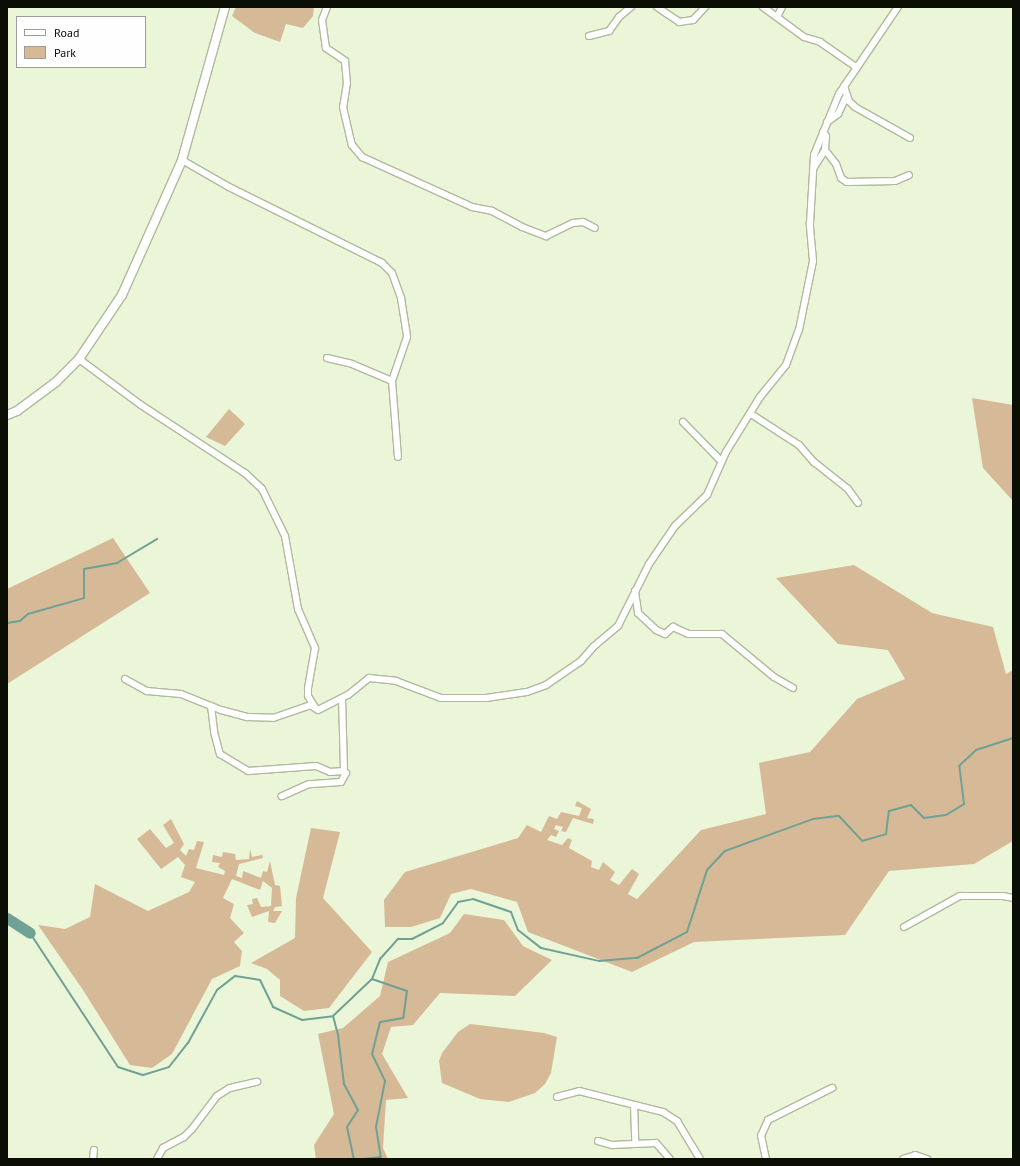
<!DOCTYPE html>
<style>
body{margin:0}
#map{position:relative;width:1020px;height:1166px;overflow:hidden;background:#ebf6d8;font-family:"PT Sans",sans-serif}
div>[style]{position:absolute}
.green>*{inset:0;background:#d6b997}
.stream>*{height:2px;margin:-1px;padding:0 1px;transform-origin:1px;border-radius:1px;background:#6fa194}
.river>*{height:11px;margin:-5.5px;padding:0 5.5px;transform-origin:5.5px;border-radius:5.5px;background:#6fa194}
.roads{filter:drop-shadow(1px 0 #afba9d) drop-shadow(-1px 0 #afba9d) drop-shadow(0 1px #afba9d) drop-shadow(0 -1px #afba9d)}
.street>*{height:6px;margin:-3px;padding:0 3px;transform-origin:3px;border-radius:3px;background:#fff}
.secondary>*{height:8px;margin:-4px;padding:0 4px;transform-origin:4px;border-radius:4px;background:#fff}
span{translate:-50% -50%;white-space:nowrap;text-align:center;line-height:1.15;-webkit-text-stroke:3.5px #fefefe;paint-order:stroke}
.frame{position:absolute;inset:0;border:8px solid #0b0e05;pointer-events:none}
.legend{position:absolute;left:16px;top:16px;width:130px;height:52px;box-sizing:border-box;background:#fefefe;border:1px solid #9d9e9a;margin:0;padding:5px 7px;list-style:none;font-size:12px;color:#0b0e05}
.legend li{display:flex;align-items:center;gap:8px;height:20px}
.legend b{width:20px;border:1px solid #9d9e9a}
</style>
<div id="map">
<div class="green">
<i style="clip-path:polygon(236px 7px,314px 7px,313px 16px,303px 28px,286px 24px,280px 42px,255px 33px,232px 16px)"></i>
<i style="clip-path:polygon(972px 398px,1013px 405px,1013px 501px,983px 468px)"></i>
<i style="clip-path:polygon(229px 409px,245px 424px,225px 446px,206px 437px)"></i>
<i style="clip-path:polygon(113px 538px,150px 593px,7px 684px,7px 589px)"></i>
<i style="clip-path:polygon(854px 565px,932px 613px,993px 627px,1006px 674px,1013px 670px,1013px 841px,974px 864px,889px 871px,845px 935px,694px 942px,632px 972px,528px 932px,517px 902px,471px 889px,451px 894px,440px 918px,411px 927px,385px 927px,384px 900px,405px 872px,518px 838px,527px 825px,541px 832px,549px 816px,557px 819px,561px 812px,579px 816px,582px 808px,575px 806px,577px 801px,591px 809px,587px 818px,594px 819px,593px 824px,573px 818px,566px 832px,561px 831px,563px 827px,556px 825px,554px 829px,559px 831px,556px 837px,551px 835px,547px 840px,562px 845px,568px 838px,572px 840px,569px 848px,592px 861px,591px 867px,599px 870px,603px 862px,615px 872px,610px 880px,619px 885px,632px 869px,639px 874px,628px 894px,637px 899px,701px 830px,766px 814px,759px 763px,810px 752px,857px 699px,905px 679px,888px 650px,838px 644px,776px 578px)"></i>
<i style="clip-path:polygon(171px 819px,184px 844px,180px 850px,186px 856px,189px 849px,194px 850px,197px 841px,204px 842px,196px 868px,224px 875px,225px 871px,218px 867px,220px 863px,212px 862px,213px 855px,222px 857px,223px 852px,235px 854px,236px 860px,249px 859px,250px 849px,252px 857px,262px 855px,263px 858px,239px 864px,236px 876px,242px 878px,243px 871px,261px 878px,263px 871px,267px 872px,270px 861px,275px 885px,280px 886px,282px 906px,275px 907px,273px 911px,282px 911px,275px 923px,268px 922px,269px 911px,252px 917px,247px 905px,253px 904px,252px 899px,257px 898px,261px 907px,271px 906px,272px 888px,263px 881px,260px 890px,232px 879px,223px 898px,234px 904px,230px 918px,244px 933px,234px 942px,242px 951px,240px 966px,212px 979px,172px 1054px,152px 1068px,130px 1065px,83px 990px,38px 925px,65px 929px,90px 917px,95px 884px,148px 911px,189px 892px,195px 882px,181px 877px,185px 865px,178px 857px,161px 869px,137px 839px,150px 829px,166px 848px,174px 843px,163px 825px)"></i>
<i style="clip-path:polygon(311px 828px,340px 832px,323px 898px,372px 952px,329px 1008px,304px 1011px,280px 996px,280px 980px,267px 969px,251px 963px,295px 938px,296px 898px)"></i>
<i style="clip-path:polygon(464px 914px,504px 920px,523px 946px,552px 960px,515px 996px,440px 993px,413px 1025px,391px 1027px,382px 1054px,408px 1098px,386px 1100px,383px 1148px,388px 1159px,316px 1159px,314px 1145px,334px 1114px,318px 1034px,343px 1028px,380px 996px,388px 962px,450px 933px)"></i>
<i style="clip-path:polygon(470px 1024px,544px 1033px,557px 1037px,551px 1073px,545px 1084px,535px 1093px,509px 1102px,480px 1099px,442px 1083px,439px 1061px,442px 1053px,458px 1032px)"></i>
</div>
<div class="stream">
<i style="left:7px;top:623px;width:13px;rotate:-9deg"></i>
<i style="left:20px;top:621px;width:11px;rotate:-41deg"></i>
<i style="left:28px;top:614px;width:58px;rotate:-15.9deg"></i>
<i style="left:84px;top:598px;width:29px;rotate:-90deg"></i>
<i style="left:84px;top:569px;width:34px;rotate:-10deg"></i>
<i style="left:117px;top:563px;width:47px;rotate:-31deg"></i>
<i style="left:30px;top:933px;width:160px;rotate:56.7deg"></i>
<i style="left:118px;top:1067px;width:26px;rotate:18deg"></i>
<i style="left:143px;top:1075px;width:27px;rotate:-17deg"></i>
<i style="left:169px;top:1067px;width:31px;rotate:-52deg"></i>
<i style="left:188px;top:1043px;width:60px;rotate:-61.3deg"></i>
<i style="left:217px;top:990px;width:23px;rotate:-38deg"></i>
<i style="left:235px;top:976px;width:25px;rotate:9deg"></i>
<i style="left:260px;top:980px;width:30px;rotate:64deg"></i>
<i style="left:273px;top:1007px;width:32px;rotate:24deg"></i>
<i style="left:302px;top:1020px;width:31px;rotate:-7deg"></i>
<i style="left:333px;top:1016px;width:54px;rotate:-43.5deg"></i>
<i style="left:372px;top:979px;width:22px;rotate:-68deg"></i>
<i style="left:380px;top:959px;width:27px;rotate:-48deg"></i>
<i style="left:398px;top:939px;width:14px"></i>
<i style="left:412px;top:939px;width:35px;rotate:-27deg"></i>
<i style="left:443px;top:923px;width:26px;rotate:-54deg"></i>
<i style="left:458px;top:902px;width:15px;rotate:-11deg"></i>
<i style="left:473px;top:899px;width:40px;rotate:18.9deg"></i>
<i style="left:511px;top:912px;width:19px;rotate:69deg"></i>
<i style="left:518px;top:930px;width:29px;rotate:38deg"></i>
<i style="left:541px;top:948px;width:59px;rotate:12.6deg"></i>
<i style="left:599px;top:961px;width:38px;rotate:-5deg"></i>
<i style="left:637px;top:958px;width:56px;rotate:-27.5deg"></i>
<i style="left:687px;top:932px;width:65px;rotate:-72.1deg"></i>
<i style="left:707px;top:870px;width:26px;rotate:-47deg"></i>
<i style="left:725px;top:851px;width:94px;rotate:-20deg"></i>
<i style="left:813px;top:819px;width:26px;rotate:-7deg"></i>
<i style="left:839px;top:816px;width:34px;rotate:47deg"></i>
<i style="left:862px;top:841px;width:25px;rotate:-16deg"></i>
<i style="left:886px;top:834px;width:23px;rotate:-83deg"></i>
<i style="left:889px;top:811px;width:23px;rotate:-15deg"></i>
<i style="left:911px;top:805px;width:18px;rotate:45deg"></i>
<i style="left:924px;top:818px;width:22px;rotate:-8deg"></i>
<i style="left:946px;top:815px;width:21px;rotate:-31deg"></i>
<i style="left:964px;top:804px;width:38px;rotate:-97deg"></i>
<i style="left:959px;top:766px;width:23px;rotate:-43deg"></i>
<i style="left:976px;top:750px;width:39px;rotate:-18deg"></i>
<i style="left:372px;top:979px;width:37px;rotate:19deg"></i>
<i style="left:407px;top:991px;width:27px;rotate:98deg"></i>
<i style="left:403px;top:1018px;width:23px;rotate:170deg"></i>
<i style="left:380px;top:1022px;width:33px;rotate:104deg"></i>
<i style="left:372px;top:1054px;width:30px;rotate:64deg"></i>
<i style="left:385px;top:1081px;width:47px;rotate:101.1deg"></i>
<i style="left:376px;top:1127px;width:32px;rotate:81deg"></i>
<i style="left:333px;top:1016px;width:20px;rotate:75deg"></i>
<i style="left:338px;top:1035px;width:49px;rotate:83deg"></i>
<i style="left:344px;top:1084px;width:30px;rotate:62deg"></i>
<i style="left:358px;top:1110px;width:20px;rotate:123deg"></i>
<i style="left:347px;top:1127px;width:33px;rotate:78deg"></i>
<i style="left:364px;top:1159px;width:16px;rotate:-7deg"></i>
</div>
<div class="river">
<i style="left:7px;top:918px;width:27px;rotate:33deg"></i>
</div>
<div class="roads">
<div class="street">
<i style="left:327px;top:7px;width:14px;rotate:111deg"></i>
<i style="left:322px;top:20px;width:28px;rotate:82deg"></i>
<i style="left:326px;top:48px;width:23px;rotate:34deg"></i>
<i style="left:345px;top:61px;width:22px;rotate:85deg"></i>
<i style="left:347px;top:83px;width:24px;rotate:99deg"></i>
<i style="left:343px;top:107px;width:39px;rotate:77deg"></i>
<i style="left:352px;top:145px;width:16px;rotate:50deg"></i>
<i style="left:362px;top:157px;width:121px;rotate:24.4deg"></i>
<i style="left:472px;top:207px;width:20px;rotate:11deg"></i>
<i style="left:492px;top:211px;width:34px;rotate:28deg"></i>
<i style="left:522px;top:227px;width:26px;rotate:21deg"></i>
<i style="left:546px;top:236px;width:30px;rotate:-26deg"></i>
<i style="left:573px;top:223px;width:10px;rotate:-6deg"></i>
<i style="left:583px;top:222px;width:13px;rotate:27deg"></i>
<i style="left:657px;top:7px;width:27px;rotate:34deg"></i>
<i style="left:679px;top:22px;width:14px;rotate:-8deg"></i>
<i style="left:693px;top:20px;width:18px;rotate:-47deg"></i>
<i style="left:763px;top:7px;width:51px;rotate:36.2deg"></i>
<i style="left:804px;top:37px;width:17px;rotate:17deg"></i>
<i style="left:820px;top:42px;width:44px;rotate:34.8deg"></i>
<i style="left:777px;top:17px;width:11px;rotate:-63deg"></i>
<i style="left:589px;top:36px;width:21px;rotate:-14deg"></i>
<i style="left:609px;top:31px;width:17px;rotate:-54deg"></i>
<i style="left:619px;top:17px;width:16px;rotate:-40deg"></i>
<i style="left:844px;top:86px;width:16px;rotate:72deg"></i>
<i style="left:849px;top:101px;width:8px;rotate:45deg"></i>
<i style="left:855px;top:107px;width:63px;rotate:29.4deg"></i>
<i style="left:827px;top:122px;width:14px;rotate:-36deg"></i>
<i style="left:838px;top:114px;width:21px;rotate:-65deg"></i>
<i style="left:825px;top:150px;width:18px;rotate:52deg"></i>
<i style="left:836px;top:164px;width:15px;rotate:70deg"></i>
<i style="left:841px;top:178px;width:7px;rotate:34deg"></i>
<i style="left:847px;top:182px;width:48px;rotate:-1.2deg"></i>
<i style="left:895px;top:181px;width:15px;rotate:-23deg"></i>
<i style="left:182px;top:160px;width:54px;rotate:29.9deg"></i>
<i style="left:229px;top:187px;width:171px;rotate:26.4deg"></i>
<i style="left:382px;top:263px;width:14px;rotate:45deg"></i>
<i style="left:392px;top:273px;width:27px;rotate:70deg"></i>
<i style="left:401px;top:298px;width:39px;rotate:81deg"></i>
<i style="left:407px;top:337px;width:46px;rotate:108.8deg"></i>
<i style="left:392px;top:381px;width:76px;rotate:85.5deg"></i>
<i style="left:814px;top:167px;width:20px;rotate:-57deg"></i>
<i style="left:825px;top:150px;width:14px;rotate:-86deg"></i>
<i style="left:826px;top:136px;width:5px;rotate:-127deg"></i>
<i style="left:327px;top:358px;width:26px;rotate:13deg"></i>
<i style="left:352px;top:364px;width:43px;rotate:23deg"></i>
<i style="left:79px;top:359px;width:77px;rotate:36.6deg"></i>
<i style="left:141px;top:405px;width:124px;rotate:33.2deg"></i>
<i style="left:245px;top:473px;width:23px;rotate:43deg"></i>
<i style="left:262px;top:489px;width:52px;rotate:63.9deg"></i>
<i style="left:285px;top:536px;width:74px;rotate:79.9deg"></i>
<i style="left:298px;top:609px;width:43px;rotate:66.4deg"></i>
<i style="left:315px;top:648px;width:41px;rotate:99.9deg"></i>
<i style="left:308px;top:688px;width:8px;rotate:90deg"></i>
<i style="left:308px;top:696px;width:13px;rotate:58deg"></i>
<i style="left:751px;top:414px;width:57px;rotate:32.9deg"></i>
<i style="left:799px;top:445px;width:23px;rotate:49deg"></i>
<i style="left:814px;top:462px;width:43px;rotate:38.5deg"></i>
<i style="left:848px;top:489px;width:17px;rotate:54deg"></i>
<i style="left:683px;top:422px;width:54px;rotate:45.7deg"></i>
<i style="left:635px;top:591px;width:22px;rotate:82deg"></i>
<i style="left:638px;top:613px;width:25px;rotate:43deg"></i>
<i style="left:656px;top:630px;width:10px;rotate:24deg"></i>
<i style="left:665px;top:634px;width:11px;rotate:-41deg"></i>
<i style="left:673px;top:627px;width:17px;rotate:24deg"></i>
<i style="left:689px;top:634px;width:33px"></i>
<i style="left:722px;top:634px;width:67px;rotate:39.6deg"></i>
<i style="left:774px;top:677px;width:22px;rotate:30deg"></i>
<i style="left:125px;top:679px;width:25px;rotate:29deg"></i>
<i style="left:147px;top:691px;width:34px;rotate:5deg"></i>
<i style="left:181px;top:694px;width:43px;rotate:21.8deg"></i>
<i style="left:221px;top:710px;width:28px;rotate:15deg"></i>
<i style="left:248px;top:717px;width:25px;rotate:2deg"></i>
<i style="left:273px;top:718px;width:39px;rotate:-19deg"></i>
<i style="left:310px;top:705px;width:9px;rotate:32deg"></i>
<i style="left:318px;top:710px;width:34px;rotate:-27deg"></i>
<i style="left:348px;top:695px;width:27px;rotate:-39deg"></i>
<i style="left:369px;top:678px;width:27px;rotate:6deg"></i>
<i style="left:396px;top:681px;width:48px;rotate:20.7deg"></i>
<i style="left:441px;top:698px;width:45px"></i>
<i style="left:486px;top:698px;width:41px;rotate:-8.3deg"></i>
<i style="left:527px;top:692px;width:20px;rotate:-20deg"></i>
<i style="left:546px;top:685px;width:42px;rotate:-34.4deg"></i>
<i style="left:581px;top:661px;width:18px;rotate:-49deg"></i>
<i style="left:593px;top:647px;width:33px;rotate:-40deg"></i>
<i style="left:618px;top:626px;width:69px;rotate:-63.4deg"></i>
<i style="left:649px;top:564px;width:46px;rotate:-55.6deg"></i>
<i style="left:675px;top:526px;width:45px;rotate:-44.1deg"></i>
<i style="left:707px;top:495px;width:47px;rotate:-66.2deg"></i>
<i style="left:726px;top:452px;width:65px;rotate:-58.3deg"></i>
<i style="left:760px;top:397px;width:41px;rotate:-50.9deg"></i>
<i style="left:786px;top:365px;width:37px;rotate:-70deg"></i>
<i style="left:799px;top:330px;width:70px;rotate:-78.5deg"></i>
<i style="left:813px;top:261px;width:38px;rotate:-95deg"></i>
<i style="left:810px;top:223px;width:68px;rotate:-86.6deg"></i>
<i style="left:814px;top:155px;width:66px;rotate:-67.7deg"></i>
<i style="left:839px;top:94px;width:105px;rotate:-55.9deg"></i>
<i style="left:342px;top:698px;width:73px;rotate:88.4deg"></i>
<i style="left:211px;top:706px;width:26px;rotate:83deg"></i>
<i style="left:214px;top:732px;width:23px;rotate:75deg"></i>
<i style="left:220px;top:754px;width:33px;rotate:31deg"></i>
<i style="left:248px;top:771px;width:68px;rotate:-4.2deg"></i>
<i style="left:316px;top:766px;width:15px;rotate:23deg"></i>
<i style="left:330px;top:772px;width:14px;rotate:-4deg"></i>
<i style="left:344px;top:771px;width:3px;rotate:45deg"></i>
<i style="left:346px;top:773px;width:10px;rotate:119deg"></i>
<i style="left:341px;top:782px;width:32px;rotate:176deg"></i>
<i style="left:309px;top:784px;width:30px;rotate:156deg"></i>
<i style="left:904px;top:927px;width:64px;rotate:-29deg"></i>
<i style="left:960px;top:896px;width:43px"></i>
<i style="left:1003px;top:896px;width:10px;rotate:11deg"></i>
<i style="left:557px;top:1097px;width:23px;rotate:-15deg"></i>
<i style="left:579px;top:1091px;width:87px;rotate:14deg"></i>
<i style="left:663px;top:1112px;width:17px;rotate:33deg"></i>
<i style="left:677px;top:1121px;width:44px;rotate:58.8deg"></i>
<i style="left:634px;top:1105px;width:37px;rotate:88deg"></i>
<i style="left:598px;top:1141px;width:15px;rotate:16deg"></i>
<i style="left:612px;top:1145px;width:44px;rotate:-2.6deg"></i>
<i style="left:656px;top:1143px;width:21px;rotate:49deg"></i>
<i style="left:93px;top:1159px;width:9px;rotate:-84deg"></i>
<i style="left:157px;top:1159px;width:13px;rotate:-61deg"></i>
<i style="left:163px;top:1148px;width:24px;rotate:-28deg"></i>
<i style="left:184px;top:1137px;width:11px;rotate:-45deg"></i>
<i style="left:192px;top:1129px;width:41px;rotate:-52.9deg"></i>
<i style="left:217px;top:1096px;width:15px;rotate:-32deg"></i>
<i style="left:230px;top:1088px;width:28px;rotate:-13deg"></i>
<i style="left:766px;top:1159px;width:24px;rotate:-102deg"></i>
<i style="left:761px;top:1136px;width:17px;rotate:-66deg"></i>
<i style="left:768px;top:1120px;width:72px;rotate:-26.6deg"></i>
<i style="left:903px;top:1159px;width:13px;rotate:-18deg"></i>
<i style="left:915px;top:1155px;width:13px;rotate:18deg"></i>
</div>
<div class="secondary">
<i style="left:7px;top:415px;width:11px;rotate:-22deg"></i>
<i style="left:17px;top:411px;width:49px;rotate:-36.6deg"></i>
<i style="left:56px;top:382px;width:33px;rotate:-45deg"></i>
<i style="left:79px;top:359px;width:77px;rotate:-56.1deg"></i>
<i style="left:122px;top:295px;width:148px;rotate:-66deg"></i>
<i style="left:182px;top:160px;width:159px;rotate:-74.3deg"></i>
</div>
</div>
<div class="frame"></div>
<ul class="legend">
<li><b style="height:5px;background:#fff"></b>Road</li>
<li><b style="height:11px;background:#d6b997"></b>Park</li>
</ul>
</div>
